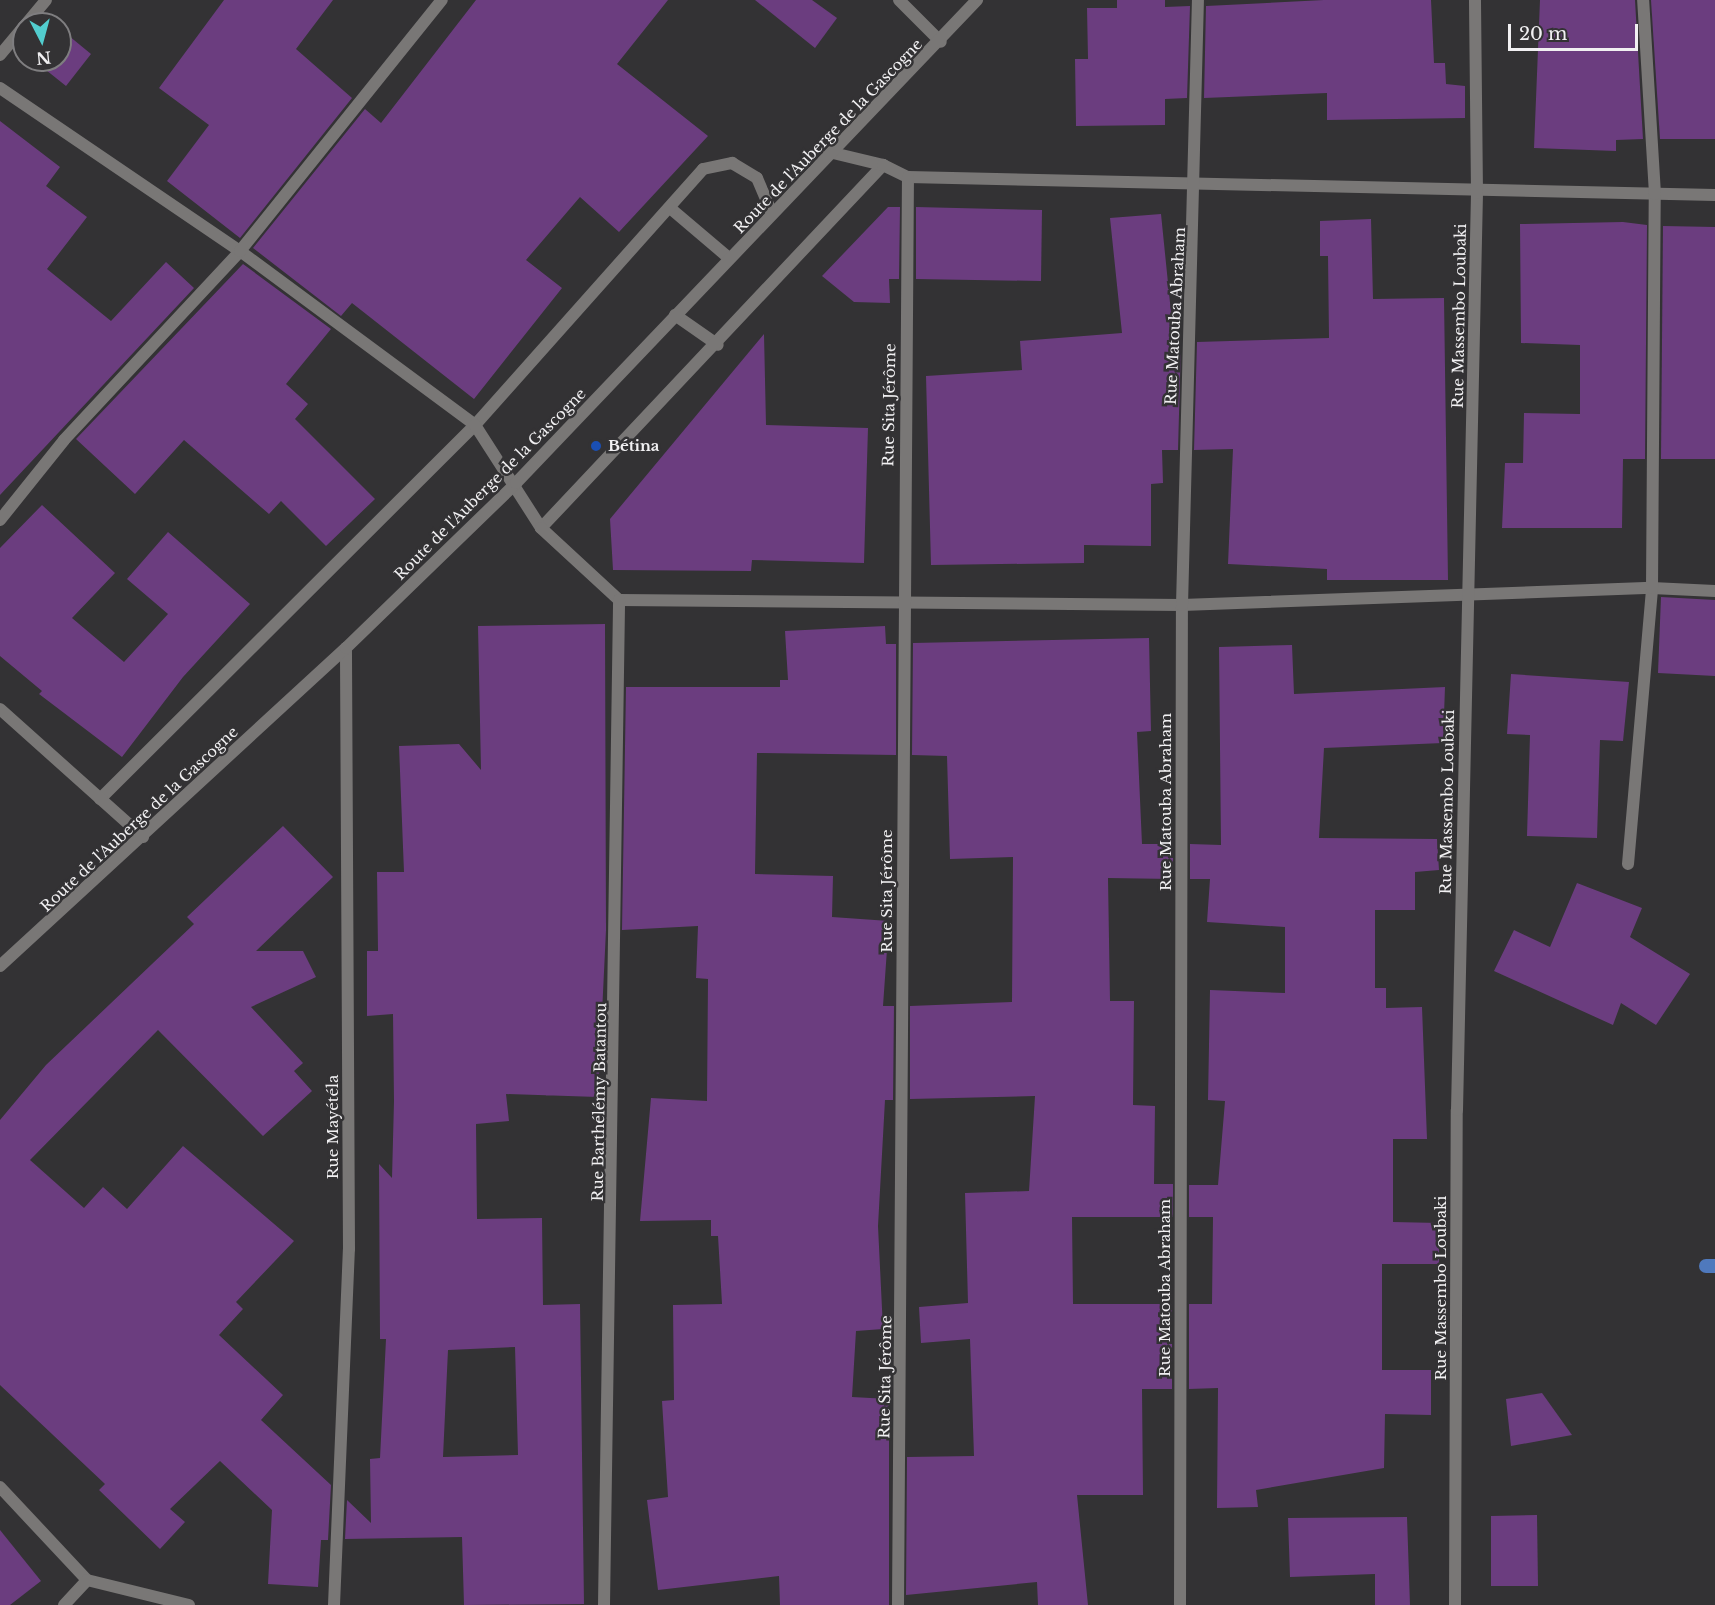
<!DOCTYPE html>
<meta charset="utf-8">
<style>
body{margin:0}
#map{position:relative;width:1715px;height:1605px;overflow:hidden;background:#333234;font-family:"Libre Baskerville",serif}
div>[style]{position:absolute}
.stream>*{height:14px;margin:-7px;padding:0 7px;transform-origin:7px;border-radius:7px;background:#4f79bd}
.building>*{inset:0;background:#6b3d7f}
.service>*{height:12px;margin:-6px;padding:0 6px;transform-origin:6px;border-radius:6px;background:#797776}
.minor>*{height:12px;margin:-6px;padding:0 6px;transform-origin:6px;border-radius:6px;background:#797776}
.tertiary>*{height:12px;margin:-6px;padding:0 6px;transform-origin:6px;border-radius:6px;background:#797776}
.dots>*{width:16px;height:16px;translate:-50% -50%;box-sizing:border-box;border:3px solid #333234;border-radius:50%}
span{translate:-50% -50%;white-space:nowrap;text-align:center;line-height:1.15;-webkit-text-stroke:5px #333234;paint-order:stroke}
.street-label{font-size:15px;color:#f1f0f2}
.poi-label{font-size:15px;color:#f1f0f2;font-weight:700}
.left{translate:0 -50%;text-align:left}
.north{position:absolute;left:12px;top:12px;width:60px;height:60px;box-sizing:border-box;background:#333234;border:2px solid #7f7e80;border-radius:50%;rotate:174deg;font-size:16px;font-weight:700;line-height:24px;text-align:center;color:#f1f0f2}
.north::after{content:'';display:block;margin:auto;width:21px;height:27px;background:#52cdce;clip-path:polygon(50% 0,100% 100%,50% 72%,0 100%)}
.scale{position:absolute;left:1508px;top:24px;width:130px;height:27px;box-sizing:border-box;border:3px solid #f1f0f2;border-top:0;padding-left:8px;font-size:18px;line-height:21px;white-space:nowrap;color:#f1f0f2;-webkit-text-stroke:4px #333234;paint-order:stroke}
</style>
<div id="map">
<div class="stream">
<i style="left:1706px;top:1266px;width:9px"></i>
</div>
<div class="building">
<i style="clip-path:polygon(224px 0,333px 0,296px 49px,352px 98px,240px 238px,167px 181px,209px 125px,159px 88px)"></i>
<i style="clip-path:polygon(476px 0,668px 0,617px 64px,708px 136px,619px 232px,580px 197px,526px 260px,562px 288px,474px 399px,352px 303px,341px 316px,253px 248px,365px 109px,381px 123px)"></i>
<i style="clip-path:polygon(755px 0,812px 0,837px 18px,815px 48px)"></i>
<i style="clip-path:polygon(1117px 0,1165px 0,1165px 7px,1190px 6px,1187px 98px,1165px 99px,1165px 125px,1076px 126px,1075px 59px,1088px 59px,1087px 8px,1117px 8px)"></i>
<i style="clip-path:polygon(1324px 0,1431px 0,1434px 63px,1445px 63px,1446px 84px,1465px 86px,1465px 118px,1327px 120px,1327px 93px,1204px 98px,1206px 6px)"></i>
<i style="clip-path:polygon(1540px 0,1635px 0,1643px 139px,1616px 140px,1616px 151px,1534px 148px)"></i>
<i style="clip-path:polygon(1651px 0,1715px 0,1715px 139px,1660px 139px)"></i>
<i style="clip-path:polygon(63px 31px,91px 54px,66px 86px,36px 62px,60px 60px)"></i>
<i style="clip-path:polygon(0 121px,60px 167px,46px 186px,87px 217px,47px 269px,111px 321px,166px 262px,194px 288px,0 495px)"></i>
<i style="clip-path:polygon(888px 207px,900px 207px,899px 279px,889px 279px,890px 303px,854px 302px,822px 276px)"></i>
<i style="clip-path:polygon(916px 207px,1042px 210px,1041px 281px,916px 279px)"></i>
<i style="clip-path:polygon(1161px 214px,1174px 342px,1181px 342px,1178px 450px,1162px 450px,1163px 483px,1151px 484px,1151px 546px,1084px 545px,1084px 563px,931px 565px,926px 376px,1022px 370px,1020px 341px,1122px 333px,1110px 218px)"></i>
<i style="clip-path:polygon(1371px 219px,1373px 299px,1444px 298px,1448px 580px,1327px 580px,1327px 569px,1228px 564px,1233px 449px,1194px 450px,1197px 342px,1329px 338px,1328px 256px,1320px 256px,1320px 221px)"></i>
<i style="clip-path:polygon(1623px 222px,1647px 225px,1645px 459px,1623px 459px,1622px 528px,1502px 528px,1505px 463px,1523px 463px,1524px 413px,1580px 414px,1580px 345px,1521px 343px,1520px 224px)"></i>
<i style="clip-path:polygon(1663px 226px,1715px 227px,1715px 459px,1661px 459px)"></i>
<i style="clip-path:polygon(243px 264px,331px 329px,286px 384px,308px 404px,295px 419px,375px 499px,326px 546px,281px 501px,269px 514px,184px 440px,135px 494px,76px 439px)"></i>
<i style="clip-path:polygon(764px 334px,766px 425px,868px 428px,864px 563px,752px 560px,751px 571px,613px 570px,610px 519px)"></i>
<i style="clip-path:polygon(42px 505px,115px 573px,72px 618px,124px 662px,168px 614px,127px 579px,168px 532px,250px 604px,183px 677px,122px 757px,39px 694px,42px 691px,0 656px,0 548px)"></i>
<i style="clip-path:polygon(1661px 597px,1715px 600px,1715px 676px,1658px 673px)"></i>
<i style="clip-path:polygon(evenodd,605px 624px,606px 930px,598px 1097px,506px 1094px,509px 1121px,476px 1124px,477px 1219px,542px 1218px,543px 1305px,580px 1304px,584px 1604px,464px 1605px,462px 1537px,345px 1539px,347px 1500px,371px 1523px,370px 1459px,380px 1458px,386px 1339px,380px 1339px,379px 1164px,392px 1178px,394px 1101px,393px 1014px,367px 1016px,367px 951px,378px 951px,377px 872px,404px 872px,399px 746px,459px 744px,481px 770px,478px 626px,605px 624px,515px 1347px,518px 1455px,443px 1457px,448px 1350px,515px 1347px)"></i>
<i style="clip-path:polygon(885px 626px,886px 644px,896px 644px,896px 755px,757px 753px,755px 874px,833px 876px,832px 917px,889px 921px,883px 1006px,894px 1006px,893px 1100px,885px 1100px,878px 1226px,883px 1329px,856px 1331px,852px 1397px,889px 1399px,889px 1605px,780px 1605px,779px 1576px,658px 1590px,647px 1500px,668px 1497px,662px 1401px,674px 1400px,673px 1305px,722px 1304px,718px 1236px,711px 1236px,711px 1220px,640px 1221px,651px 1098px,707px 1101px,708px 979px,696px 978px,698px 926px,622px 930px,626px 687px,780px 687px,780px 680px,788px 680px,785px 631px)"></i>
<i style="clip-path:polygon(1149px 638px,1151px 731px,1137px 732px,1142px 844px,1173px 844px,1173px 879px,1108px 878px,1110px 1001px,1134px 1001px,1133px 1105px,1155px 1106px,1154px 1184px,1173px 1184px,1173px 1217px,1072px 1217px,1073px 1304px,1172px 1304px,1172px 1389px,1142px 1389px,1143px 1495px,1077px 1495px,1088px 1605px,1038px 1605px,1037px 1582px,906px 1595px,907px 1457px,974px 1456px,970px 1339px,921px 1343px,919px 1307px,968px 1303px,965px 1193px,1029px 1191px,1035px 1096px,910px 1099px,910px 1006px,1012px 1002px,1013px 857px,950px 859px,947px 756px,912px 755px,913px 643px)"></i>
<i style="clip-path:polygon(1292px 645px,1294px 694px,1445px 687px,1443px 743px,1324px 748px,1319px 838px,1437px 839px,1439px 870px,1415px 872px,1415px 910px,1375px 910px,1375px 988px,1386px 988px,1386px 1008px,1422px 1007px,1427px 1139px,1393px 1139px,1393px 1222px,1439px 1223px,1439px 1264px,1382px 1264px,1382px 1370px,1431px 1370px,1431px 1415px,1385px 1414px,1384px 1468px,1256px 1490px,1258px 1507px,1217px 1508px,1218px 1388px,1189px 1389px,1189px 1304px,1212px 1304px,1213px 1217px,1189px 1217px,1189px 1185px,1218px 1185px,1225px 1101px,1208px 1100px,1210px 990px,1285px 993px,1285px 927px,1207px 922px,1210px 879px,1190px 879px,1190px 844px,1221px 845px,1219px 647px)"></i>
<i style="clip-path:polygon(1511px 674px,1629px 682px,1623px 741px,1600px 740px,1597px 838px,1527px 836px,1530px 735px,1507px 734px)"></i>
<i style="clip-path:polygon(283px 826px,333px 877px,256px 951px,303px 951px,316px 977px,251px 1007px,303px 1063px,294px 1071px,312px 1091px,263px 1136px,158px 1030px,30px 1160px,84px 1208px,103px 1187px,127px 1209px,183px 1146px,294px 1241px,236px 1302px,243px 1309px,219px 1335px,283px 1395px,261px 1420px,331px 1485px,328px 1540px,321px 1540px,318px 1587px,268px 1584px,272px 1510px,220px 1461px,170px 1509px,185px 1522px,160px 1549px,99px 1490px,105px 1484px,0 1385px,0 1120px,46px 1065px,194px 924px,187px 917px)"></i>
<i style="clip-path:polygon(1577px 883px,1642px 908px,1630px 937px,1690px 974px,1656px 1025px,1621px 1003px,1613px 1025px,1494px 971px,1514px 930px,1550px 947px)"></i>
<i style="clip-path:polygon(1542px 1393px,1572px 1435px,1511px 1446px,1506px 1399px)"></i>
<i style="clip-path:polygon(1537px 1515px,1538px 1586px,1491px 1586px,1491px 1516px)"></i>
<i style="clip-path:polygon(1407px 1517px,1410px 1605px,1375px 1605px,1375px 1574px,1290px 1577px,1288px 1518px)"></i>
<i style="clip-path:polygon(0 1530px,41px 1581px,10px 1605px,0 1605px)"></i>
</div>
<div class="service">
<i style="left:670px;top:208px;width:77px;rotate:40.3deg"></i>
<i style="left:675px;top:315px;width:52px;rotate:34.9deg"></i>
<i style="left:541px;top:528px;width:499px;rotate:-46.7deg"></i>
<i style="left:100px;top:799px;width:530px;rotate:-44.92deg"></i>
<i style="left:475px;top:425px;width:343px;rotate:-48.3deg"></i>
<i style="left:703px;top:169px;width:30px;rotate:-12deg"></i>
<i style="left:732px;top:163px;width:29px;rotate:31deg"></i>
<i style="left:757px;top:178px;width:38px;rotate:67deg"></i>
</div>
<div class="minor">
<i style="left:899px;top:0;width:59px;rotate:45deg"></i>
<i style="left:26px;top:24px;width:31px;rotate:-50deg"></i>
<i style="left:0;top:55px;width:38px;rotate:-50deg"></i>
<i style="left:0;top:88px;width:290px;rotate:34.2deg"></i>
<i style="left:240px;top:251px;width:292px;rotate:36.5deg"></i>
<i style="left:475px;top:425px;width:122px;rotate:57.3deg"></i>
<i style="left:541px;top:528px;width:106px;rotate:42.7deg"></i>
<i style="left:619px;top:600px;width:563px;rotate:0.51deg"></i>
<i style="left:1182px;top:605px;width:470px;rotate:-2.1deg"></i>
<i style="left:1652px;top:588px;width:63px;rotate:2.7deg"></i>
<i style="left:829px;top:152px;width:56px;rotate:13.5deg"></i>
<i style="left:883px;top:165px;width:28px;rotate:26deg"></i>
<i style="left:908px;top:177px;width:807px;rotate:1.28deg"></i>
<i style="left:0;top:520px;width:102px;rotate:-51.3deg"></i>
<i style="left:64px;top:440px;width:258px;rotate:-47deg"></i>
<i style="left:240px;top:251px;width:322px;rotate:-51.2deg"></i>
<i style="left:0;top:709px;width:192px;rotate:41.8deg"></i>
<i style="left:1628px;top:864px;width:277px;rotate:-85deg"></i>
<i style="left:1652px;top:588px;width:394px;rotate:-89.6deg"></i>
<i style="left:1655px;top:194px;width:194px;rotate:-93.5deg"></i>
<i style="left:0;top:1487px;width:127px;rotate:46.9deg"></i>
<i style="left:87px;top:1580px;width:105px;rotate:13.8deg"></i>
<i style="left:64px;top:1605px;width:34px;rotate:-47deg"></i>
<i style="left:334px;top:1605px;width:356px;rotate:-87.6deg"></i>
<i style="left:349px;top:1249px;width:601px;rotate:-90.29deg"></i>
<i style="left:604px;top:1605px;width:1005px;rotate:-89.14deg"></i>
<i style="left:898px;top:1605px;width:1428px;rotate:-89.6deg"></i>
<i style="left:1180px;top:1605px;width:1000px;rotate:-89.89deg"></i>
<i style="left:1182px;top:605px;width:605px;rotate:-88.49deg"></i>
<i style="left:1455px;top:1605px;width:495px;rotate:-89.8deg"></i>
<i style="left:1457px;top:1110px;width:917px;rotate:-88.75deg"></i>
<i style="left:1477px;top:193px;width:193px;rotate:-90.6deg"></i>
</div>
<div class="tertiary">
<i style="left:0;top:966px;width:470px;rotate:-42.6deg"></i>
<i style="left:346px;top:648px;width:237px;rotate:-44.1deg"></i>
<i style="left:516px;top:483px;width:668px;rotate:-46.34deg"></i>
</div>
<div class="dots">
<i style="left:596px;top:446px;background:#1a4fb4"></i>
</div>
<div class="street-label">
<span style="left:828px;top:136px;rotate:-46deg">Route de l'Auberge de la Gascogne</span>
<span style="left:1175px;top:316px;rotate:-87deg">Rue Matouba Abraham</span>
<span style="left:1459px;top:316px;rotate:-89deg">Rue Massembo Loubaki</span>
<span style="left:889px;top:405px;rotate:-89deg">Rue Sita Jérôme</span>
<span style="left:490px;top:484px;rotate:-45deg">Route de l'Auberge de la Gascogne</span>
<span style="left:1166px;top:802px;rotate:-90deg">Rue Matouba Abraham</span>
<span style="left:1447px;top:802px;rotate:-89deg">Rue Massembo Loubaki</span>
<span style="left:139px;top:819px;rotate:-43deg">Route de l'Auberge de la Gascogne</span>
<span style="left:887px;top:891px;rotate:-90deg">Rue Sita Jérôme</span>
<span style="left:599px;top:1102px;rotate:-89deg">Rue Barthélémy Batantou</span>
<span style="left:333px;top:1127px;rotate:-90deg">Rue Mayétéla</span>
<span style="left:1165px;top:1288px;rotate:-90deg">Rue Matouba Abraham</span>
<span style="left:1441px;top:1288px;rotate:-90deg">Rue Massembo Loubaki</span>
<span style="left:885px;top:1377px;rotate:-89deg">Rue Sita Jérôme</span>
</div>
<div class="poi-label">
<span class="left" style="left:608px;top:446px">Bétina</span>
</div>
<div class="north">N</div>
<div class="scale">20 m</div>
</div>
